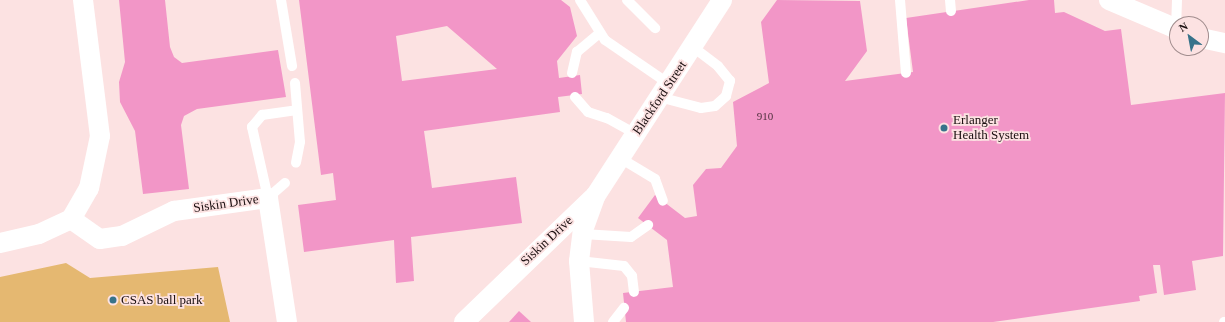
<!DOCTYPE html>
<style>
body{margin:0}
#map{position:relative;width:1225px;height:322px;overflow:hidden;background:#fce2e2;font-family:Georgia,serif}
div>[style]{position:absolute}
.green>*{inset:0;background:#e5b871}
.building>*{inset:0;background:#f296c7}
.service>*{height:10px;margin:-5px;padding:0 5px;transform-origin:5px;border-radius:5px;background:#fff}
.minor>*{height:20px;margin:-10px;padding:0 10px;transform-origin:10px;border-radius:10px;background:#fff}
.dots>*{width:11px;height:11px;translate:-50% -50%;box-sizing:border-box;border:2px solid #fce2e2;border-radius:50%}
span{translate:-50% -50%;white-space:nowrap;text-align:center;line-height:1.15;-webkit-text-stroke:3.5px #fce2e2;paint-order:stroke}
.number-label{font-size:11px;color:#4f303d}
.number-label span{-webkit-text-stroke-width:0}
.street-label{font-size:13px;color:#190e0f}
.poi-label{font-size:13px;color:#190e0f}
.left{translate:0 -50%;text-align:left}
.north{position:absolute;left:1169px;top:16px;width:40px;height:40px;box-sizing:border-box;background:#fce2e2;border:1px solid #a18d8e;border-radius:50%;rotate:328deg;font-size:11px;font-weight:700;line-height:16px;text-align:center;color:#190e0f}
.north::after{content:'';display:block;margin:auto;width:14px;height:18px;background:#37738a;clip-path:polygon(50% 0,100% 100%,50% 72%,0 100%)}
</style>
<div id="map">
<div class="green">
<i style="clip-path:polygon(66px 263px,90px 278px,218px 267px,230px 322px,0 322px,0 277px)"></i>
</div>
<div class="building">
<i style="clip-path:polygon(119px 0,165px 0,170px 47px,174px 57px,182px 63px,278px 50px,286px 97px,197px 109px,184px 116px,181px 125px,189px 189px,143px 194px,135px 131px,120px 102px,119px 82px,125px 62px)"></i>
<i style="clip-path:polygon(evenodd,299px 0,561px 0,570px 7px,577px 36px,557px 61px,559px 78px,580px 75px,582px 94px,558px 97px,560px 112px,424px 131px,432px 188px,516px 177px,522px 223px,411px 237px,414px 281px,396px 283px,394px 240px,304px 252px,298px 205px,336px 200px,333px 173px,321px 175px,299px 0,447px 26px,497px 69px,402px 81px,396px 36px,447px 26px)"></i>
<i style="clip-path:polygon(777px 0,860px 1px,867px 51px,845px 81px,913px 72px,906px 18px,1029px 0,1054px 0,1055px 13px,1064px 12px,1105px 31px,1121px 29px,1131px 105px,1225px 93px,1223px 256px,1192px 261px,1196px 290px,1164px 295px,1160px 265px,1153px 265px,1157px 293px,1139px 296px,1140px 301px,993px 322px,626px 322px,623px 293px,673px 287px,667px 240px,638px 218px,655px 195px,685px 218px,697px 216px,693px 185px,706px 169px,721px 168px,737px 146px,733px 102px,769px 83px,761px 22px)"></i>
<i style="clip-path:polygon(519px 311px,531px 322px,509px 322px)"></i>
</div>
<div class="service">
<i style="left:281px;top:0;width:67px;rotate:80.5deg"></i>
<i style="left:580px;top:0;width:47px;rotate:58deg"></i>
<i style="left:605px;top:40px;width:78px;rotate:34.5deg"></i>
<i style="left:627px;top:0;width:40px;rotate:45deg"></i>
<i style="left:900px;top:0;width:73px;rotate:85.3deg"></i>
<i style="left:950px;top:0;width:11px;rotate:85deg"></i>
<i style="left:1176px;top:29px;width:29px;rotate:-88deg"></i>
<i style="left:572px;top:73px;width:22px;rotate:-77deg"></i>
<i style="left:577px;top:52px;width:30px;rotate:-40deg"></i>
<i style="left:295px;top:83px;width:59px;rotate:85.2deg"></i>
<i style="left:300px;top:142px;width:21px;rotate:101deg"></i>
<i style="left:575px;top:97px;width:20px;rotate:49deg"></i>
<i style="left:588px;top:112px;width:20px;rotate:18deg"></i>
<i style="left:607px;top:118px;width:33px;rotate:29deg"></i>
<i style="left:659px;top:97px;width:43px;rotate:14.7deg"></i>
<i style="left:701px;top:108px;width:14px;rotate:-8deg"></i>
<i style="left:715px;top:106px;width:15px;rotate:-42deg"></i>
<i style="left:726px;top:96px;width:16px;rotate:-75deg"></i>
<i style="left:730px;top:81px;width:19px;rotate:-129deg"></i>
<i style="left:718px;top:66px;width:31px;rotate:-143deg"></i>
<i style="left:620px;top:158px;width:41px;rotate:31deg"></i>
<i style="left:655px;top:179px;width:23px;rotate:70deg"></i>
<i style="left:285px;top:183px;width:23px;rotate:139deg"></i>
<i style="left:268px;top:198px;width:73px;rotate:-102.7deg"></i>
<i style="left:252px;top:127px;width:16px;rotate:-50deg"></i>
<i style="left:262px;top:115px;width:35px;rotate:-8deg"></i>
<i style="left:583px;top:234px;width:48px;rotate:3.6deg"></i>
<i style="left:631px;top:237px;width:21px;rotate:-35deg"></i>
<i style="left:579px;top:261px;width:45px;rotate:6.3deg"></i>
<i style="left:624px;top:266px;width:13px;rotate:51deg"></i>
<i style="left:632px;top:276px;width:16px;rotate:83deg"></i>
<i style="left:613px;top:322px;width:18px;rotate:-52deg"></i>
<i style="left:1224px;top:322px;width:1px"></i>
</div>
<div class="minor">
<i style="left:83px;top:0;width:137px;rotate:82.9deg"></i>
<i style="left:100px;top:136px;width:53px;rotate:101.9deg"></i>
<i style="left:89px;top:188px;width:36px;rotate:120deg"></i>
<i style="left:71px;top:219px;width:35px;rotate:35deg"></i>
<i style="left:100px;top:239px;width:22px;rotate:-8deg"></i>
<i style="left:122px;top:236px;width:58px;rotate:-25.7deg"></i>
<i style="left:174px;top:211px;width:95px;rotate:-7.9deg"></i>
<i style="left:268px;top:198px;width:125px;rotate:81.3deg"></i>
<i style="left:1109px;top:0;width:74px;rotate:23.1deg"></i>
<i style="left:1201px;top:38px;width:25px;rotate:12deg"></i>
<i style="left:0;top:243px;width:40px;rotate:-13deg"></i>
<i style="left:39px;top:234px;width:35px;rotate:-25deg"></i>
<i style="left:464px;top:322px;width:179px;rotate:-43.9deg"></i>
<i style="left:584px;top:322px;width:61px;rotate:-94.7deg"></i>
<i style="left:579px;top:261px;width:31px;rotate:-83deg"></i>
<i style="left:583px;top:230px;width:37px;rotate:-70deg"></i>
<i style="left:596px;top:195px;width:232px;rotate:-57.1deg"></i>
</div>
<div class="dots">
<i style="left:944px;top:128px;background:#37738a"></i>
<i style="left:113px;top:300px;background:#37738a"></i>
</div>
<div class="number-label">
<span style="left:765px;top:116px">910</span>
</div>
<div class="street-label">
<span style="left:660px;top:98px;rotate:-56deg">Blackford Street</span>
<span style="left:226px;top:204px;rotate:-8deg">Siskin Drive</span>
<span style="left:547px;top:241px;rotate:-43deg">Siskin Drive</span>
</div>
<div class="poi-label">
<span class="left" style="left:953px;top:128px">Erlanger<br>Health System</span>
<span class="left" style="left:121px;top:300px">CSAS ball park</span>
</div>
<div class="north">N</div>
</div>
